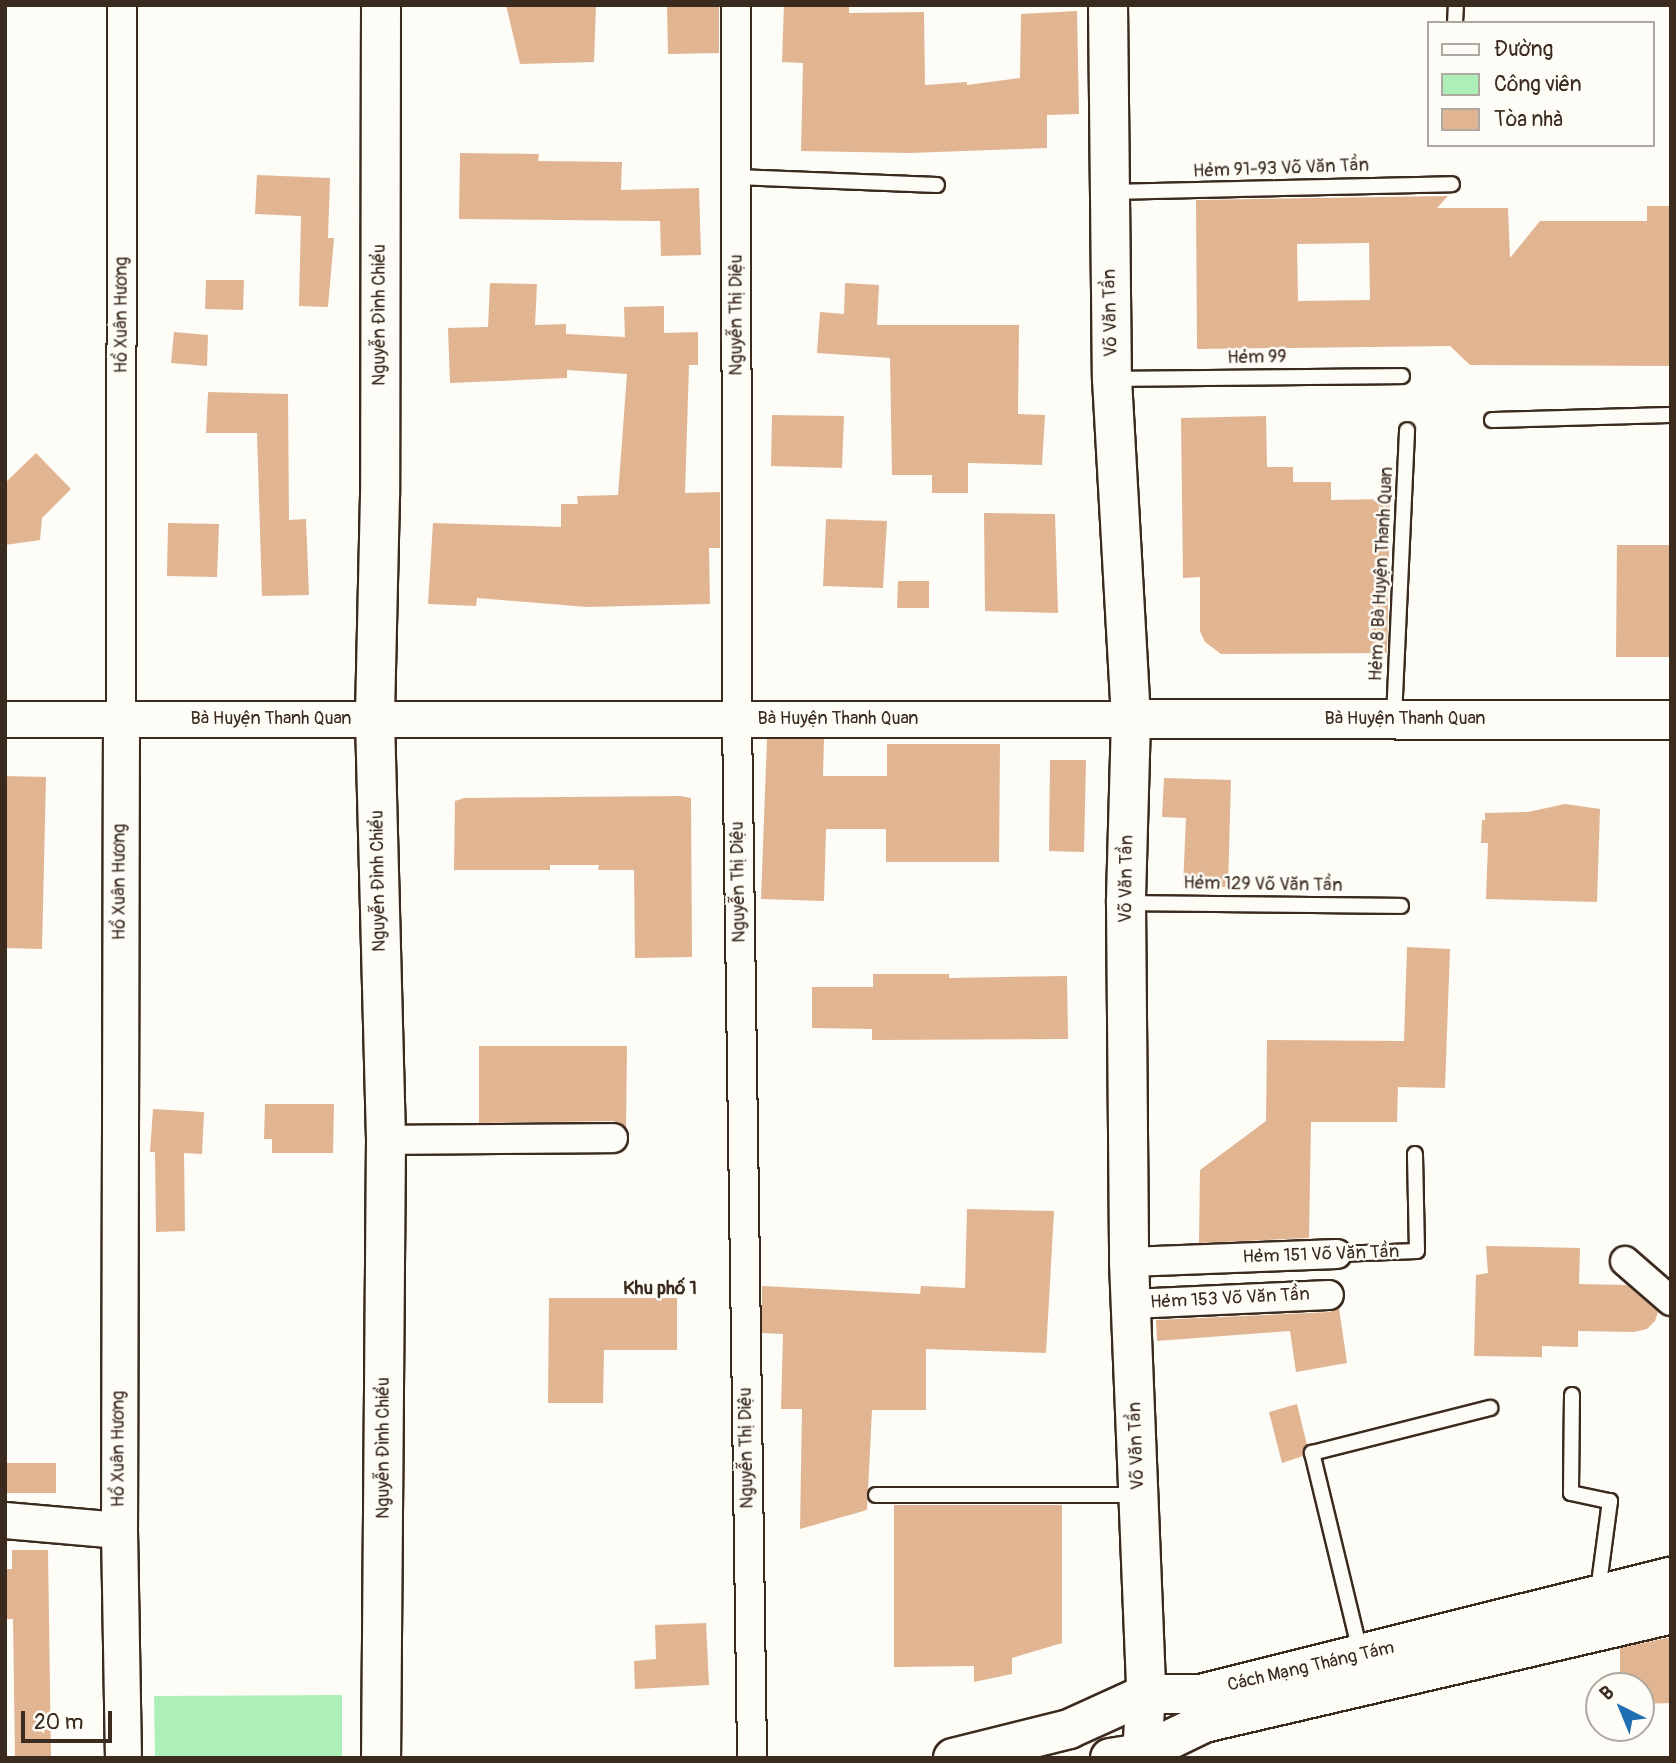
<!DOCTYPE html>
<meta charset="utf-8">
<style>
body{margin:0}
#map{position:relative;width:1676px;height:1763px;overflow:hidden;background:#fdfcf7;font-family:Pangolin,sans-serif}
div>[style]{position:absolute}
.green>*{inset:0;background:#adefb8}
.building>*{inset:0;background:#e1b592}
.roads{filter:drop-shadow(2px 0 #3b2a1e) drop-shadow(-2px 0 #3b2a1e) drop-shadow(0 2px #3b2a1e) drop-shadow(0 -2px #3b2a1e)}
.service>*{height:14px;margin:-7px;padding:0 7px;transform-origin:7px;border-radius:7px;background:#fdfcf7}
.minor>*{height:28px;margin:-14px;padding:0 14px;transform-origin:14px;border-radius:14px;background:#fdfcf7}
.tertiary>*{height:35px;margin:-17.5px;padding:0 17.5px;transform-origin:17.5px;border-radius:17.5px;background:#fdfcf7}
.secondary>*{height:38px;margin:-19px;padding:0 19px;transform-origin:19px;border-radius:19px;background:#fdfcf7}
.primary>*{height:38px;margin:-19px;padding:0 19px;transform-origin:19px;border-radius:19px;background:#fdfcf7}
span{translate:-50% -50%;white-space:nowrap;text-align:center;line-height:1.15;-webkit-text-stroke:5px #fdfcf7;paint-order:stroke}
.street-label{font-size:18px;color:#3b2a1e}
.neighbourhood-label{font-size:19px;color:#3b2a1e;font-weight:700}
.frame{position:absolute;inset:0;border:7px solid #3b2a1e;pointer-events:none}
.legend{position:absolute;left:1427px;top:21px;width:228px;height:126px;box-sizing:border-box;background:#fdfcf7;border:2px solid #afa8a0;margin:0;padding:9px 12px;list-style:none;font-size:21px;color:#3b2a1e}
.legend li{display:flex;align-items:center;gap:14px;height:35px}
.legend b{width:35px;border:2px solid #afa8a0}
.north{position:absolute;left:1585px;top:1672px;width:70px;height:70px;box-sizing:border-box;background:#fdfcf7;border:2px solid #afa8a0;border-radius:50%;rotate:317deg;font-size:19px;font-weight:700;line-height:28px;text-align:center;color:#3b2a1e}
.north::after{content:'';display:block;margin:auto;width:24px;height:32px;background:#1f6fb2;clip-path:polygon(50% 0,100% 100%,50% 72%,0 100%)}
.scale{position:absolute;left:21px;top:1711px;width:91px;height:32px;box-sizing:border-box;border:4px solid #3b2a1e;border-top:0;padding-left:9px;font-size:21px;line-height:24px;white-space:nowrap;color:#3b2a1e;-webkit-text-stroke:5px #fdfcf7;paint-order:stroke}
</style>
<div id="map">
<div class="green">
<i style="clip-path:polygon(342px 1695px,342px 1758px,155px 1758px,154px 1696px)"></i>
</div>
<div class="building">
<i style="clip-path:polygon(506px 5px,596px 5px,594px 62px,520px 64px)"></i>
<i style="clip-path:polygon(667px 5px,719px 5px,719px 53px,668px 54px)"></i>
<i style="clip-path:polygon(784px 5px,849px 5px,849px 13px,924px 12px,925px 85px,967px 82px,967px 85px,1020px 78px,1021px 14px,1077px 11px,1079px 114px,1047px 115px,1047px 148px,910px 153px,801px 151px,803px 63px,782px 62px)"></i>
<i style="clip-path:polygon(460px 153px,539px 154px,538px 161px,622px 162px,621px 190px,699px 188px,701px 255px,661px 256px,660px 221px,459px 219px)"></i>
<i style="clip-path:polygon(257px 175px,330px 178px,328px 238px,334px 238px,328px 307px,299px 306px,301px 216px,255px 214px)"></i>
<i style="clip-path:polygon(evenodd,1448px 196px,1437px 208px,1508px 208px,1510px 258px,1540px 221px,1647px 221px,1647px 206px,1671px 206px,1671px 366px,1470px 365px,1450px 346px,1197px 349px,1196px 200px,1448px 196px,1369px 243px,1370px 300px,1298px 301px,1297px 244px,1369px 243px)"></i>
<i style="clip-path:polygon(206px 280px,244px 280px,243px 310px,205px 309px)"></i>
<i style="clip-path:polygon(490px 283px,537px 284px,535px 325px,566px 324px,566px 334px,625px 337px,624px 307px,664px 306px,664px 333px,698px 332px,698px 365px,689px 365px,685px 493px,720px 492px,720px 548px,709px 548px,710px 604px,587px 607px,477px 598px,476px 606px,428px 604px,433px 523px,561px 527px,561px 504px,578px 504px,577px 496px,618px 495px,627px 374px,567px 370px,567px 378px,450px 383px,448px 328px,488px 327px)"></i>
<i style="clip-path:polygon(845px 283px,879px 285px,877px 325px,1019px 325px,1018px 414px,1045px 415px,1042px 465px,968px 463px,968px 493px,932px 493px,932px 475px,892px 475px,890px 358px,817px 353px,820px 312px,844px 314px)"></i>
<i style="clip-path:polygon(174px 332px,208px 335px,207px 366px,171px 363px)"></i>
<i style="clip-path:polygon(208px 392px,288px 394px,289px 520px,306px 519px,309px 595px,262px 596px,257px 433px,206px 433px)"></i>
<i style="clip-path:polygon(772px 415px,844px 416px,842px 468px,771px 466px)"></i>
<i style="clip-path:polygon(1266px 416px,1267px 467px,1293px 467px,1293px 482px,1331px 482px,1331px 500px,1390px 499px,1387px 653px,1221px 654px,1205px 642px,1200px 631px,1200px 577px,1183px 578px,1181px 418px)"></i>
<i style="clip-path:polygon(36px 453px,71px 489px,42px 518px,40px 540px,5px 545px,5px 483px)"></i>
<i style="clip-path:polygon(984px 513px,1055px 514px,1058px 613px,985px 611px)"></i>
<i style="clip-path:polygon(826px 519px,887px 521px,883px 588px,823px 586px)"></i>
<i style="clip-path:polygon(168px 523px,219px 524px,217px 577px,167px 576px)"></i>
<i style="clip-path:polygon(1617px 545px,1671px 545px,1671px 657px,1616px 657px)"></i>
<i style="clip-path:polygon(898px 581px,929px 581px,929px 608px,897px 608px)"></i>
<i style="clip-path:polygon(767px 739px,824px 739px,823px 776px,887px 776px,887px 744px,1000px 744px,999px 862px,886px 862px,886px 829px,826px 829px,824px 901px,761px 899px)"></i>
<i style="clip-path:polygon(1050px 760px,1086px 760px,1084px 852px,1049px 851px)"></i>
<i style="clip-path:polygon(5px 776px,46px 777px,42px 949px,5px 948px)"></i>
<i style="clip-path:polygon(1164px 778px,1231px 780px,1228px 887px,1183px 886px,1186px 818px,1162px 817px)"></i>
<i style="clip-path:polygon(681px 796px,691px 798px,692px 957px,635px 958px,634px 870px,598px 870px,599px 865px,550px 865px,550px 870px,454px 870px,455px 801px,464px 798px)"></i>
<i style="clip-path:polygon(1565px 804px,1600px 809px,1597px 902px,1486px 899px,1488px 843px,1481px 843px,1482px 820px,1485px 820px,1485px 813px,1528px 812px)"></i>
<i style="clip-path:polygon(1407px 947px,1450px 949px,1445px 1088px,1398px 1087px,1397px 1122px,1311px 1122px,1309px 1238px,1199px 1243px,1200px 1170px,1266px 1121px,1267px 1040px,1404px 1041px)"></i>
<i style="clip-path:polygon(873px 974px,949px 974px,949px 978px,1067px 976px,1068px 1039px,872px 1040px,872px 1029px,812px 1028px,812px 987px,873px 987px)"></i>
<i style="clip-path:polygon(479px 1046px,627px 1046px,626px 1128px,613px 1121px,479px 1123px)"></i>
<i style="clip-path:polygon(265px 1104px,334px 1104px,333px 1153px,272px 1153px,272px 1139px,264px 1139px)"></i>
<i style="clip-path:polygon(153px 1109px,204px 1112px,202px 1154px,184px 1153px,185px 1231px,156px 1232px,155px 1152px,150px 1152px)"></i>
<i style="clip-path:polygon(967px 1209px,1054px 1211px,1046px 1353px,926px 1349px,926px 1410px,872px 1410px,867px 1510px,800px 1529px,802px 1409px,781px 1409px,783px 1334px,762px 1333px,762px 1286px,920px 1294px,921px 1286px,965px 1288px)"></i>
<i style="clip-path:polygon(1486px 1246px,1580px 1248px,1579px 1284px,1627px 1285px,1658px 1312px,1655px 1321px,1647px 1329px,1634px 1332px,1578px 1331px,1578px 1347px,1542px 1346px,1542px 1357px,1474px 1356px,1476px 1275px,1488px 1273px)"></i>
<i style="clip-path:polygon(549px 1298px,677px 1298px,677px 1350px,604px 1350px,603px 1403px,548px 1403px)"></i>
<i style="clip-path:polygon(1339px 1308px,1347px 1363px,1296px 1372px,1290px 1331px,1157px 1341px,1156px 1320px,1330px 1312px)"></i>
<i style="clip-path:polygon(1297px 1404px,1307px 1445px,1303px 1456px,1282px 1463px,1269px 1412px)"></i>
<i style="clip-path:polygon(5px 1463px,56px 1463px,56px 1493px,5px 1493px)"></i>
<i style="clip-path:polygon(894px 1505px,1062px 1505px,1062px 1643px,1012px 1658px,1012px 1674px,974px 1682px,974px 1666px,894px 1667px)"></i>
<i style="clip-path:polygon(12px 1550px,48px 1550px,51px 1758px,15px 1758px,13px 1619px,5px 1619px,5px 1569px,12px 1569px)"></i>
<i style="clip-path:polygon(706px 1623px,709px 1685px,635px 1689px,634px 1661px,656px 1659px,655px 1625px)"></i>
<i style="clip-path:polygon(1671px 1637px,1671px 1703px,1641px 1704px,1641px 1686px,1620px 1686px,1620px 1648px)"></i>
</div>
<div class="roads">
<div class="service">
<i style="left:1455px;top:23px;width:18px;rotate:-87deg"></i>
<i style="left:736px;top:177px;width:201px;rotate:2.3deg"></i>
<i style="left:1111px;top:192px;width:341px;rotate:-1.3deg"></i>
<i style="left:1113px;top:379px;width:289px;rotate:-0.6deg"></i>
<i style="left:1492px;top:420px;width:179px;rotate:-1.6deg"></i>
<i style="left:1394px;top:718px;width:288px;rotate:-87.4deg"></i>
<i style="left:1127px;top:903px;width:274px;rotate:0.6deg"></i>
<i style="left:1337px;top:1254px;width:80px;rotate:-2.1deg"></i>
<i style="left:1417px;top:1251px;width:97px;rotate:-91.2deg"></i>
<i style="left:1572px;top:1395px;width:98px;rotate:90.6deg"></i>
<i style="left:1571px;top:1493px;width:40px;rotate:12deg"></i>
<i style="left:1610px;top:1501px;width:91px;rotate:97.6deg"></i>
<i style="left:876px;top:1495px;width:261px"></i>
<i style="left:1360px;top:1651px;width:204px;rotate:-103.6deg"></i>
<i style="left:1312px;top:1453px;width:184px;rotate:-14.2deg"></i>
</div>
<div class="minor">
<i style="left:736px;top:5px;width:714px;rotate:89.92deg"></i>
<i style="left:737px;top:719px;width:1039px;rotate:89.17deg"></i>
<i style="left:121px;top:719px;width:714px;rotate:-89.92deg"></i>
<i style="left:386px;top:1140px;width:227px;rotate:-0.5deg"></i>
<i style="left:1625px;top:1261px;width:61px;rotate:41deg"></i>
<i style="left:1129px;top:1262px;width:208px;rotate:-2.2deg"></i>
<i style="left:1131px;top:1304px;width:198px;rotate:-2.6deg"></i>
</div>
<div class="tertiary">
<i style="left:5px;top:719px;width:1126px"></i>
<i style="left:121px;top:719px;width:811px;rotate:90.14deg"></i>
<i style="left:119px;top:1530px;width:228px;rotate:89deg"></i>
<i style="left:5px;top:1520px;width:114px;rotate:5deg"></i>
</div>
<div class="secondary">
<i style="left:381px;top:5px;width:490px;rotate:90.1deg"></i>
<i style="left:380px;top:495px;width:224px;rotate:91.3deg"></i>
<i style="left:375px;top:719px;width:421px;rotate:88.5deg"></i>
<i style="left:386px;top:1140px;width:618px;rotate:90.46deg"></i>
<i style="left:1108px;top:5px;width:374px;rotate:89.4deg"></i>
<i style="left:1112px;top:379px;width:341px;rotate:86.8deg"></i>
<i style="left:1131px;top:719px;width:184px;rotate:91.6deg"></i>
<i style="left:1126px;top:903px;width:359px;rotate:89.5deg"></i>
<i style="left:1129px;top:1262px;width:432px;rotate:87.7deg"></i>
<i style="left:1146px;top:1694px;width:59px;rotate:93.9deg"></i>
<i style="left:1131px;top:719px;width:540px;rotate:0.11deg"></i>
</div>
<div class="primary">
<i style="left:953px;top:1758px;width:120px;rotate:-14deg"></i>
<i style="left:1069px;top:1729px;width:85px;rotate:-24.4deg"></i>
<i style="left:1146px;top:1694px;width:54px"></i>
<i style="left:1200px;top:1694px;width:485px;rotate:-14deg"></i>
<i style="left:1110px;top:1758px;width:32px;rotate:-9deg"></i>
<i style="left:1142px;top:1753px;width:69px;rotate:-25.8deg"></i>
<i style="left:1204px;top:1723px;width:480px;rotate:-13.1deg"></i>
</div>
</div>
<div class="street-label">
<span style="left:1281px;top:169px;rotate:-2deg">Hẻm 91-93 Võ Văn Tần</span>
<span style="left:1111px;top:313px;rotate:-91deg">Võ Văn Tần</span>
<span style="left:122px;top:315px;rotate:-90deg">Hồ Xuân Hương</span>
<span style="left:380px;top:315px;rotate:-90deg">Nguyễn Đình Chiểu</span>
<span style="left:737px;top:315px;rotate:-90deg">Nguyễn Thị Diệu</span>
<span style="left:1257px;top:358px;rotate:-1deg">Hẻm 99</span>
<span style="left:1382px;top:574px;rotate:-87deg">Hẻm 8 Bà Huyện Thanh Quan</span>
<span style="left:271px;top:719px">Bà Huyện Thanh Quan</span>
<span style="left:838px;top:719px">Bà Huyện Thanh Quan</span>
<span style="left:1405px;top:719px">Bà Huyện Thanh Quan</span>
<span style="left:1127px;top:879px;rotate:-89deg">Võ Văn Tần</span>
<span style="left:379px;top:881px;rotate:-91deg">Nguyễn Đình Chiểu</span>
<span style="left:120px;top:882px;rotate:-90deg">Hồ Xuân Hương</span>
<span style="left:739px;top:882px;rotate:-91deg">Nguyễn Thị Diệu</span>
<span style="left:1263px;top:885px;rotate:1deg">Hẻm 129 Võ Văn Tần</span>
<span style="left:1321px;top:1255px;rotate:-2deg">Hẻm 151 Võ Văn Tần</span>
<span style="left:1230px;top:1299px;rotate:-3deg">Hẻm 153 Võ Văn Tần</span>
<span style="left:1137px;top:1446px;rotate:-92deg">Võ Văn Tần</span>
<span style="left:384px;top:1448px;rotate:-90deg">Nguyễn Đình Chiểu</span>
<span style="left:747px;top:1448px;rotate:-91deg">Nguyễn Thị Diệu</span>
<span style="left:119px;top:1449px;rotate:-90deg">Hồ Xuân Hương</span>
<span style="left:1311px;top:1667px;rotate:-13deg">Cách Mạng Tháng Tám</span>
</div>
<div class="neighbourhood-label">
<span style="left:660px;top:1289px">Khu phố 1</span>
</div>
<div class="frame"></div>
<ul class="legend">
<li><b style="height:9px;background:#fdfcf7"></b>Đường</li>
<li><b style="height:19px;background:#adefb8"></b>Công viên</li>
<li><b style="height:19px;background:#e1b592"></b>Tòa nhà</li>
</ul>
<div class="north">B</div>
<div class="scale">20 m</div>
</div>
